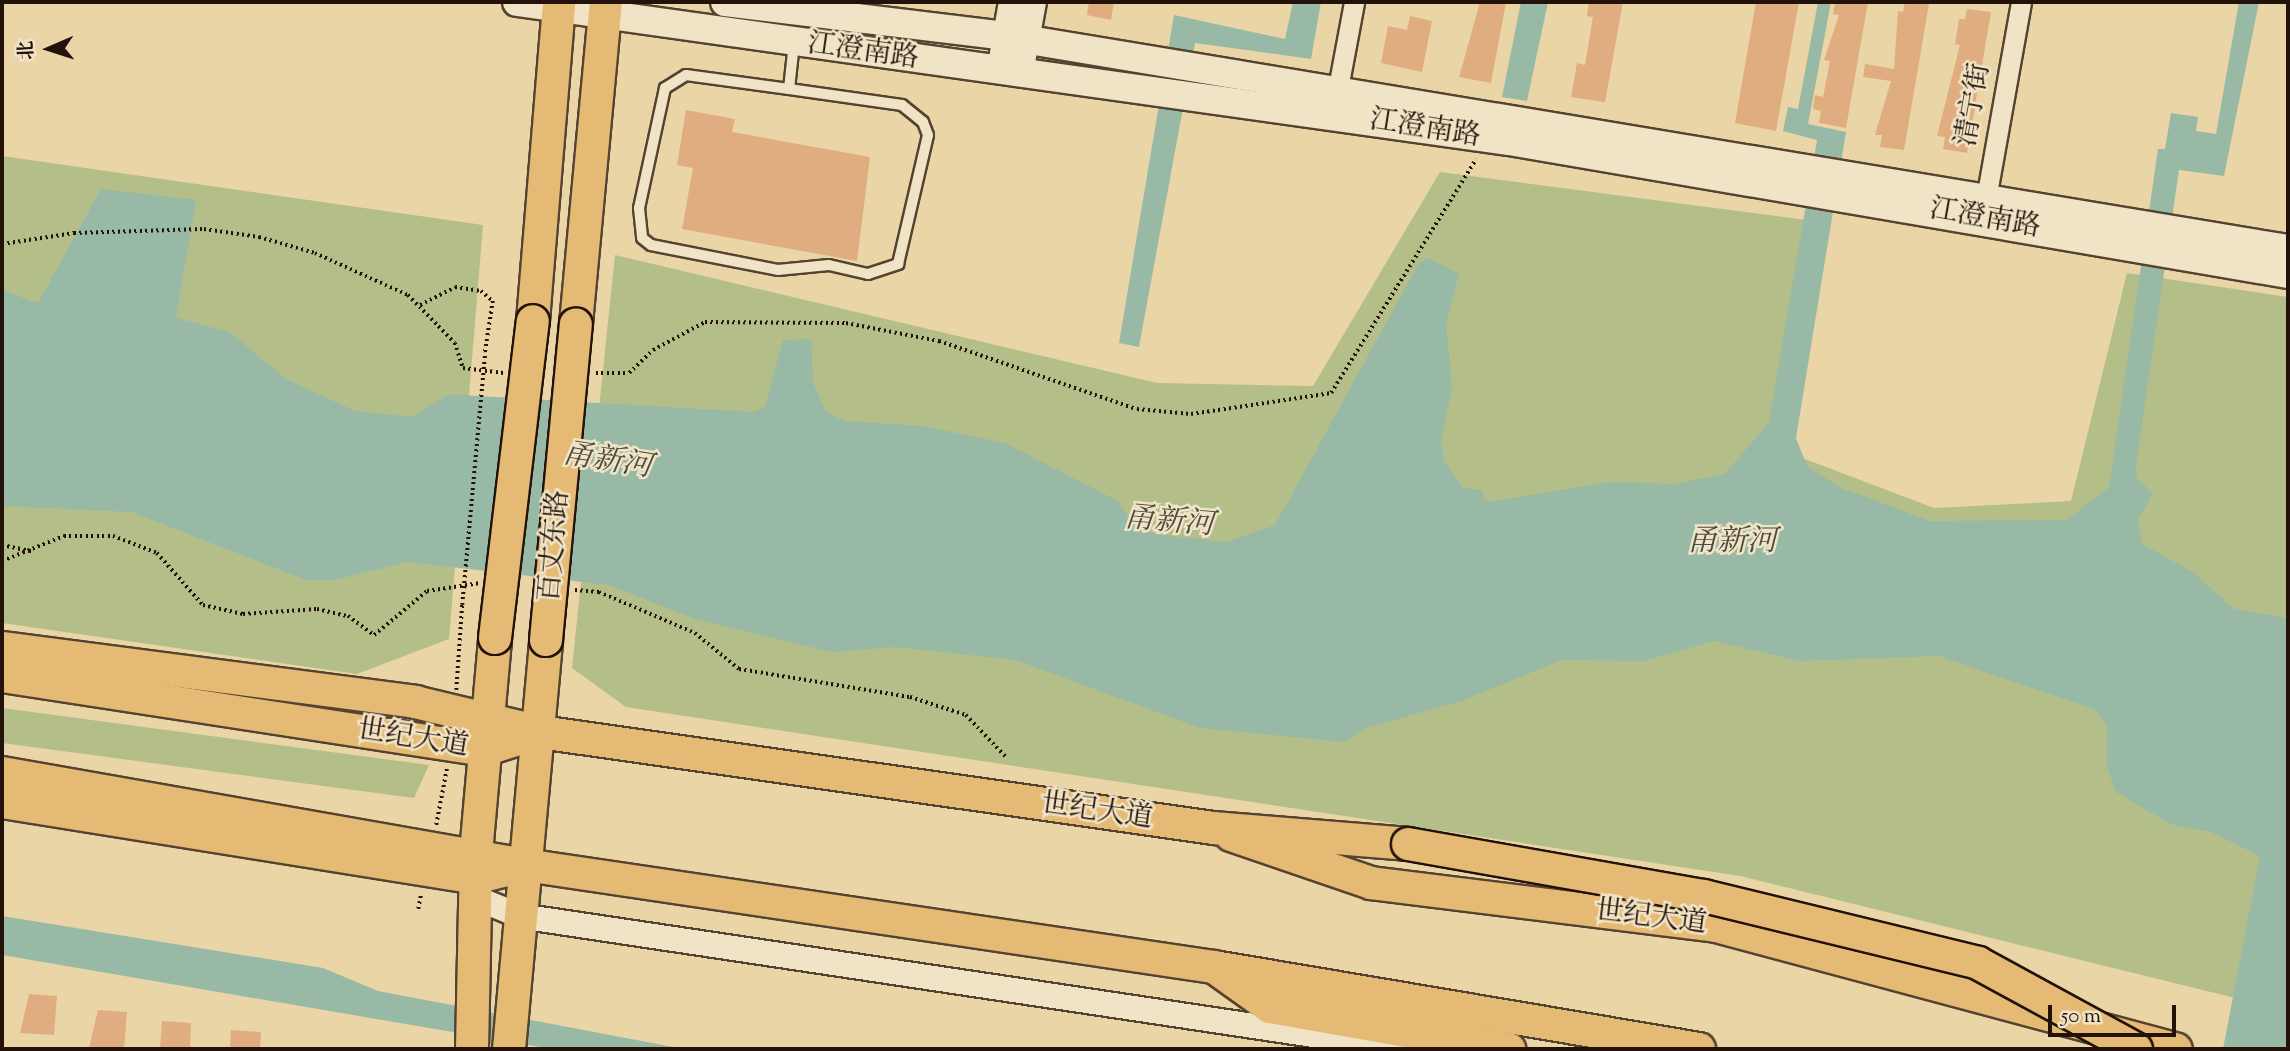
<!DOCTYPE html>
<meta charset="utf-8">
<style>
body{margin:0}
#map{position:relative;width:2290px;height:1051px;overflow:hidden;background:#ead5a7;font-family:"Sorts Mill Goudy","Noto Serif SC",serif}
div>[style]{position:absolute}
.green>*{inset:0;background:#b4be89}
.water>*{inset:0;background:#98b9a5}
.building>*{inset:0;background:#e0ad80}
.path>*{height:3.5px;margin-top:-1.75px;transform-origin:0;background:repeating-linear-gradient(90deg,#23120a 0 2px,transparent 0 5.5px)}
.roads{filter:drop-shadow(2px 0 #554331) drop-shadow(-2px 0 #554331) drop-shadow(0 2px #554331) drop-shadow(0 -2px #554331)}
.service>*{height:10px;margin:-5px;padding:0 5px;transform-origin:5px;border-radius:5px;background:#f1e4c6}
.minor>*{height:19px;margin:-9.5px;padding:0 9.5px;transform-origin:9.5px;border-radius:9.5px;background:#f1e4c6}
.tertiary>*{height:24px;margin:-12px;padding:0 12px;transform-origin:12px;border-radius:12px;background:#f1e4c6}
.secondary>*{height:28px;margin:-14px;padding:0 14px;transform-origin:14px;border-radius:14px;background:#f1e4c6}
.primary>*{height:32px;margin:-16px;padding:0 16px;transform-origin:16px;border-radius:16px;background:#e5ba74}
.trunk>*{height:32px;margin:-16px;padding:0 16px;transform-origin:16px;border-radius:16px;background:#e5ba74}
.path-bridge>*{height:3.5px;margin-top:-1.75px;transform-origin:0;background:repeating-linear-gradient(90deg,#23120a 0 2px,transparent 0 5.5px)}
.bridges{filter:drop-shadow(2px 0 #23120a) drop-shadow(-2px 0 #23120a) drop-shadow(0 2px #23120a) drop-shadow(0 -2px #23120a)}
.primary-bridge>*{height:32px;margin:-16px;padding:0 16px;transform-origin:16px;border-radius:16px;background:#e5ba74}
.trunk-bridge>*{height:32px;margin:-16px;padding:0 16px;transform-origin:16px;border-radius:16px;background:#e5ba74}
span{translate:-50% -50%;white-space:nowrap;text-align:center;line-height:1.15;-webkit-text-stroke:5px #f1e4c6;paint-order:stroke}
.street-label{font-size:28px;color:#23120a}
.water-label{font-size:30px;color:#4c4c40;font-style:italic}
.frame{position:absolute;inset:0;border:4px solid #23120a;pointer-events:none}
.north{position:absolute;left:14px;top:14px;width:70px;height:70px;-webkit-text-stroke:5px #f1e4c6;paint-order:stroke;rotate:267deg;font-size:19px;font-weight:700;line-height:28px;text-align:center;color:#23120a}
.north::after{content:'';display:block;margin:auto;width:24px;height:32px;background:#23120a;clip-path:polygon(50% 0,100% 100%,50% 72%,0 100%)}
.scale{position:absolute;left:2048px;top:1005px;width:128px;height:32px;box-sizing:border-box;border:4px solid #23120a;border-top:0;padding-left:9px;font-size:21px;line-height:24px;white-space:nowrap;color:#23120a;-webkit-text-stroke:5px #f1e4c6;paint-order:stroke}
</style>
<div id="map">
<div class="green">
<i style="clip-path:polygon(2px 156px,483px 225px,449px 639px,357px 674px,2px 623px)"></i>
<i style="clip-path:polygon(1440px 172px,1807px 220px,1784px 451px,1934px 508px,2071px 501px,2127px 273px,2288px 297px,2288px 1011px,1740px 876px,626px 707px,572px 668px,615px 255px,1157px 383px,1313px 386px)"></i>
<i style="clip-path:polygon(2px 708px,429px 765px,414px 798px,2px 743px)"></i>
</div>
<div class="water">
<i style="clip-path:polygon(1293px 2px,1321px 2px,1311px 59px,1195px 43px,1139px 347px,1119px 343px,1174px 15px,1285px 39px)"></i>
<i style="clip-path:polygon(1521px 2px,1548px 2px,1527px 101px,1502px 97px)"></i>
<i style="clip-path:polygon(1818px 2px,1831px 2px,1808px 124px,1846px 132px,1796px 438px,1807px 466px,1839px 487px,1930px 521px,2067px 520px,2109px 487px,2158px 149px,2165px 149px,2171px 113px,2198px 117px,2196px 131px,2216px 134px,2239px 2px,2259px 2px,2224px 176px,2179px 170px,2136px 465px,2137px 479px,2153px 493px,2138px 519px,2142px 544px,2193px 572px,2234px 609px,2288px 618px,2288px 1049px,2223px 1049px,2260px 856px,2211px 832px,2170px 824px,2116px 792px,2107px 767px,2107px 726px,2096px 710px,1939px 656px,1799px 661px,1714px 641px,1644px 661px,1562px 660px,1464px 700px,1366px 728px,1344px 742px,1200px 728px,1016px 660px,896px 647px,832px 652px,695px 619px,609px 585px,408px 562px,334px 580px,306px 580px,132px 512px,2px 506px,2px 290px,38px 303px,101px 189px,196px 200px,176px 318px,230px 332px,286px 379px,355px 411px,412px 417px,448px 395px,461px 395px,753px 412px,765px 407px,783px 340px,811px 339px,813px 382px,826px 412px,845px 421px,923px 426px,1005px 443px,1118px 501px,1132px 522px,1155px 534px,1226px 542px,1275px 525px,1419px 263px,1428px 258px,1459px 274px,1446px 324px,1452px 387px,1441px 441px,1445px 463px,1463px 488px,1482px 490px,1484px 501px,1495px 501px,1611px 482px,1674px 484px,1725px 474px,1769px 422px,1817px 140px,1783px 131px,1788px 107px,1798px 109px)"></i>
<i style="clip-path:polygon(2px 916px,323px 968px,378px 991px,684px 1049px,552px 1049px,2px 955px)"></i>
</div>
<div class="building">
<i style="clip-path:polygon(1089px 2px,1114px 2px,1111px 20px,1087px 15px)"></i>
<i style="clip-path:polygon(1480px 2px,1506px 2px,1491px 83px,1459px 77px)"></i>
<i style="clip-path:polygon(1589px 2px,1623px 2px,1605px 102px,1571px 97px,1577px 63px,1585px 65px,1593px 17px,1587px 16px)"></i>
<i style="clip-path:polygon(1756px 2px,1799px 2px,1776px 131px,1735px 123px)"></i>
<i style="clip-path:polygon(1835px 2px,1868px 2px,1846px 128px,1819px 123px,1821px 111px,1813px 109px,1815px 95px,1823px 97px,1830px 61px,1824px 60px,1839px 15px,1833px 14px)"></i>
<i style="clip-path:polygon(1905px 2px,1929px 4px,1904px 150px,1880px 147px,1882px 135px,1875px 135px,1891px 81px,1863px 77px,1865px 64px,1894px 69px,1898px 11px,1903px 12px)"></i>
<i style="clip-path:polygon(1967px 9px,1991px 12px,1967px 153px,1943px 149px,1945px 137px,1937px 136px,1960px 45px,1955px 44px,1959px 19px,1965px 19px)"></i>
<i style="clip-path:polygon(1410px 16px,1432px 21px,1422px 72px,1381px 63px,1388px 26px,1407px 30px)"></i>
<i style="clip-path:polygon(686px 110px,735px 119px,732px 132px,870px 157px,857px 261px,682px 229px,693px 168px,677px 165px)"></i>
<i style="clip-path:polygon(29px 994px,57px 996px,54px 1035px,20px 1033px)"></i>
<i style="clip-path:polygon(98px 1010px,127px 1012px,124px 1049px,89px 1048px)"></i>
<i style="clip-path:polygon(162px 1021px,191px 1023px,190px 1049px,160px 1049px)"></i>
<i style="clip-path:polygon(231px 1030px,261px 1032px,260px 1049px,230px 1049px)"></i>
</div>
<div class="path">
<i style="left:2px;top:244px;width:73px;rotate:-8.7deg"></i>
<i style="left:74px;top:233px;width:130px;rotate:-1.8deg"></i>
<i style="left:204px;top:229px;width:56px;rotate:8.3deg"></i>
<i style="left:259px;top:237px;width:58px;rotate:15.9deg"></i>
<i style="left:315px;top:253px;width:102px;rotate:24.3deg"></i>
<i style="left:408px;top:295px;width:67px;rotate:45.6deg"></i>
<i style="left:455px;top:343px;width:26px;rotate:72deg"></i>
<i style="left:463px;top:368px;width:41px;rotate:7deg"></i>
<i style="left:420px;top:305px;width:39px;rotate:-27deg"></i>
<i style="left:455px;top:287px;width:26px;rotate:9deg"></i>
<i style="left:481px;top:291px;width:16px;rotate:40deg"></i>
<i style="left:493px;top:301px;width:53px;rotate:98.7deg"></i>
<i style="left:596px;top:373px;width:33px"></i>
<i style="left:629px;top:373px;width:33px;rotate:-44deg"></i>
<i style="left:653px;top:350px;width:59px;rotate:-28.3deg"></i>
<i style="left:705px;top:322px;width:141px;rotate:0.4deg"></i>
<i style="left:846px;top:323px;width:95px;rotate:11deg"></i>
<i style="left:939px;top:341px;width:209px;rotate:19deg"></i>
<i style="left:1137px;top:409px;width:54px;rotate:5.3deg"></i>
<i style="left:1191px;top:414px;width:142px;rotate:-8.5deg"></i>
<i style="left:1331px;top:393px;width:275px;rotate:-58.2deg"></i>
<i style="left:2px;top:545px;width:30px;rotate:12deg"></i>
<i style="left:2px;top:561px;width:67px;rotate:-22deg"></i>
<i style="left:64px;top:536px;width:49px"></i>
<i style="left:113px;top:536px;width:47px;rotate:21.1deg"></i>
<i style="left:157px;top:553px;width:69px;rotate:48.5deg"></i>
<i style="left:203px;top:605px;width:41px;rotate:12.7deg"></i>
<i style="left:243px;top:614px;width:74px;rotate:-3.9deg"></i>
<i style="left:317px;top:609px;width:32px;rotate:13deg"></i>
<i style="left:348px;top:616px;width:32px;rotate:36deg"></i>
<i style="left:374px;top:635px;width:69px;rotate:-39.7deg"></i>
<i style="left:427px;top:591px;width:54px;rotate:-8.6deg"></i>
<i style="left:575px;top:590px;width:24px;rotate:5deg"></i>
<i style="left:599px;top:592px;width:104px;rotate:23.1deg"></i>
<i style="left:695px;top:633px;width:57px;rotate:39.3deg"></i>
<i style="left:739px;top:669px;width:173px;rotate:9.3deg"></i>
<i style="left:910px;top:697px;width:59px;rotate:17.8deg"></i>
<i style="left:966px;top:715px;width:57px;rotate:46.4deg"></i>
<i style="left:456px;top:690px;width:85px;rotate:-86deg"></i>
<i style="left:436px;top:825px;width:59px;rotate:-79.3deg"></i>
<i style="left:418px;top:909px;width:15px;rotate:-79deg"></i>
</div>
<div class="roads">
<div class="service">
<i style="left:789px;top:89px;width:104px;rotate:-172.3deg"></i>
<i style="left:686px;top:75px;width:25px;rotate:148deg"></i>
<i style="left:665px;top:88px;width:123px;rotate:102.2deg"></i>
<i style="left:639px;top:208px;width:30px;rotate:84deg"></i>
<i style="left:642px;top:238px;width:11px;rotate:38deg"></i>
<i style="left:651px;top:245px;width:129px;rotate:11.1deg"></i>
<i style="left:778px;top:270px;width:51px;rotate:-5.6deg"></i>
<i style="left:829px;top:265px;width:40px;rotate:13deg"></i>
<i style="left:868px;top:274px;width:32px;rotate:-18deg"></i>
<i style="left:898px;top:264px;width:132px;rotate:-76.9deg"></i>
<i style="left:928px;top:135px;width:14px;rotate:-111deg"></i>
<i style="left:923px;top:122px;width:27px;rotate:-141deg"></i>
<i style="left:902px;top:105px;width:114px;rotate:-171.9deg"></i>
<i style="left:789px;top:89px;width:46px;rotate:-83.8deg"></i>
</div>
<div class="minor">
<i style="left:1335px;top:104px;width:104px;rotate:-79.4deg"></i>
<i style="left:1984px;top:210px;width:211px;rotate:-79.9deg"></i>
</div>
<div class="tertiary">
<i style="left:999px;top:70px;width:69px;rotate:-80deg"></i>
<i style="left:1021px;top:73px;width:72px;rotate:-79.6deg"></i>
<i style="left:476px;top:898px;width:48px;rotate:22.2deg"></i>
<i style="left:520px;top:916px;width:897px;rotate:8.53deg"></i>
</div>
<div class="secondary">
<i style="left:517px;top:2px;width:1002px;rotate:7.98deg"></i>
<i style="left:1509px;top:141px;width:790px;rotate:9.69deg"></i>
<i style="left:725px;top:2px;width:282px;rotate:6.9deg"></i>
<i style="left:1005px;top:36px;width:1301px;rotate:9.43deg"></i>
</div>
<div class="primary">
<i style="left:533px;top:321px;width:320px;rotate:-85.3deg"></i>
<i style="left:576px;top:324px;width:323px;rotate:-84.7deg"></i>
<i style="left:2px;top:648px;width:417px;rotate:7.4deg"></i>
<i style="left:415px;top:702px;width:129px;rotate:13.5deg"></i>
<i style="left:1231px;top:835px;width:148px;rotate:18.9deg"></i>
<i style="left:1371px;top:883px;width:348px;rotate:7.1deg"></i>
<i style="left:1716px;top:926px;width:476px;rotate:15deg"></i>
<i style="left:1214px;top:967px;width:492px;rotate:9.6deg"></i>
<i style="left:472px;top:1049px;width:196px;rotate:-88.8deg"></i>
<i style="left:476px;top:853px;width:216px;rotate:-84.9deg"></i>
<i style="left:509px;top:1049px;width:411px;rotate:-84.8deg"></i>
</div>
<div class="trunk">
<i style="left:2px;top:676px;width:488px;rotate:8.7deg"></i>
<i style="left:484px;top:750px;width:59px;rotate:-17.8deg"></i>
<i style="left:540px;top:732px;width:681px;rotate:8.11deg"></i>
<i style="left:1214px;top:828px;width:195px;rotate:4.7deg"></i>
<i style="left:2px;top:773px;width:531px;rotate:9.98deg"></i>
<i style="left:525px;top:865px;width:697px;rotate:8.42deg"></i>
<i style="left:1214px;top:967px;width:69px;rotate:35.5deg"></i>
<i style="left:1270px;top:1007px;width:243px;rotate:10deg"></i>
<i style="left:2px;top:802px;width:479px;rotate:9.1deg"></i>
<i style="left:475px;top:878px;width:49px;rotate:-14.3deg"></i>
</div>
</div>
<div class="path-bridge">
<i style="left:462px;top:605px;width:253px;rotate:-84.8deg"></i>
</div>
<div class="bridges">
<div class="primary-bridge">
<i style="left:495px;top:638px;width:319px;rotate:-83.2deg"></i>
<i style="left:546px;top:640px;width:317px;rotate:-84.6deg"></i>
</div>
<div class="trunk-bridge">
<i style="left:1408px;top:844px;width:301px;rotate:10deg"></i>
<i style="left:1704px;top:896px;width:282px;rotate:13.7deg"></i>
<i style="left:1978px;top:963px;width:180px;rotate:28.6deg"></i>
</div>
</div>
<div class="street-label">
<span style="left:863px;top:52px;rotate:8deg">江澄南路</span>
<span style="left:1974px;top:105px;rotate:-80deg">清宁街</span>
<span style="left:1425px;top:129px;rotate:9deg">江澄南路</span>
<span style="left:1985px;top:219px;rotate:10deg">江澄南路</span>
<span style="left:555px;top:546px;rotate:-85deg">百丈东路</span>
<span style="left:413px;top:739px;rotate:9deg">世纪大道</span>
<span style="left:1097px;top:812px;rotate:8deg">世纪大道</span>
<span style="left:1651px;top:918px;rotate:7deg">世纪大道</span>
</div>
<div class="water-label">
<span style="left:607px;top:462px;rotate:9deg">甬新河</span>
<span style="left:1169px;top:523px;rotate:5deg">甬新河</span>
<span style="left:1732px;top:543px">甬新河</span>
</div>
<div class="frame"></div>
<div class="north">北</div>
<div class="scale">50 m</div>
</div>
